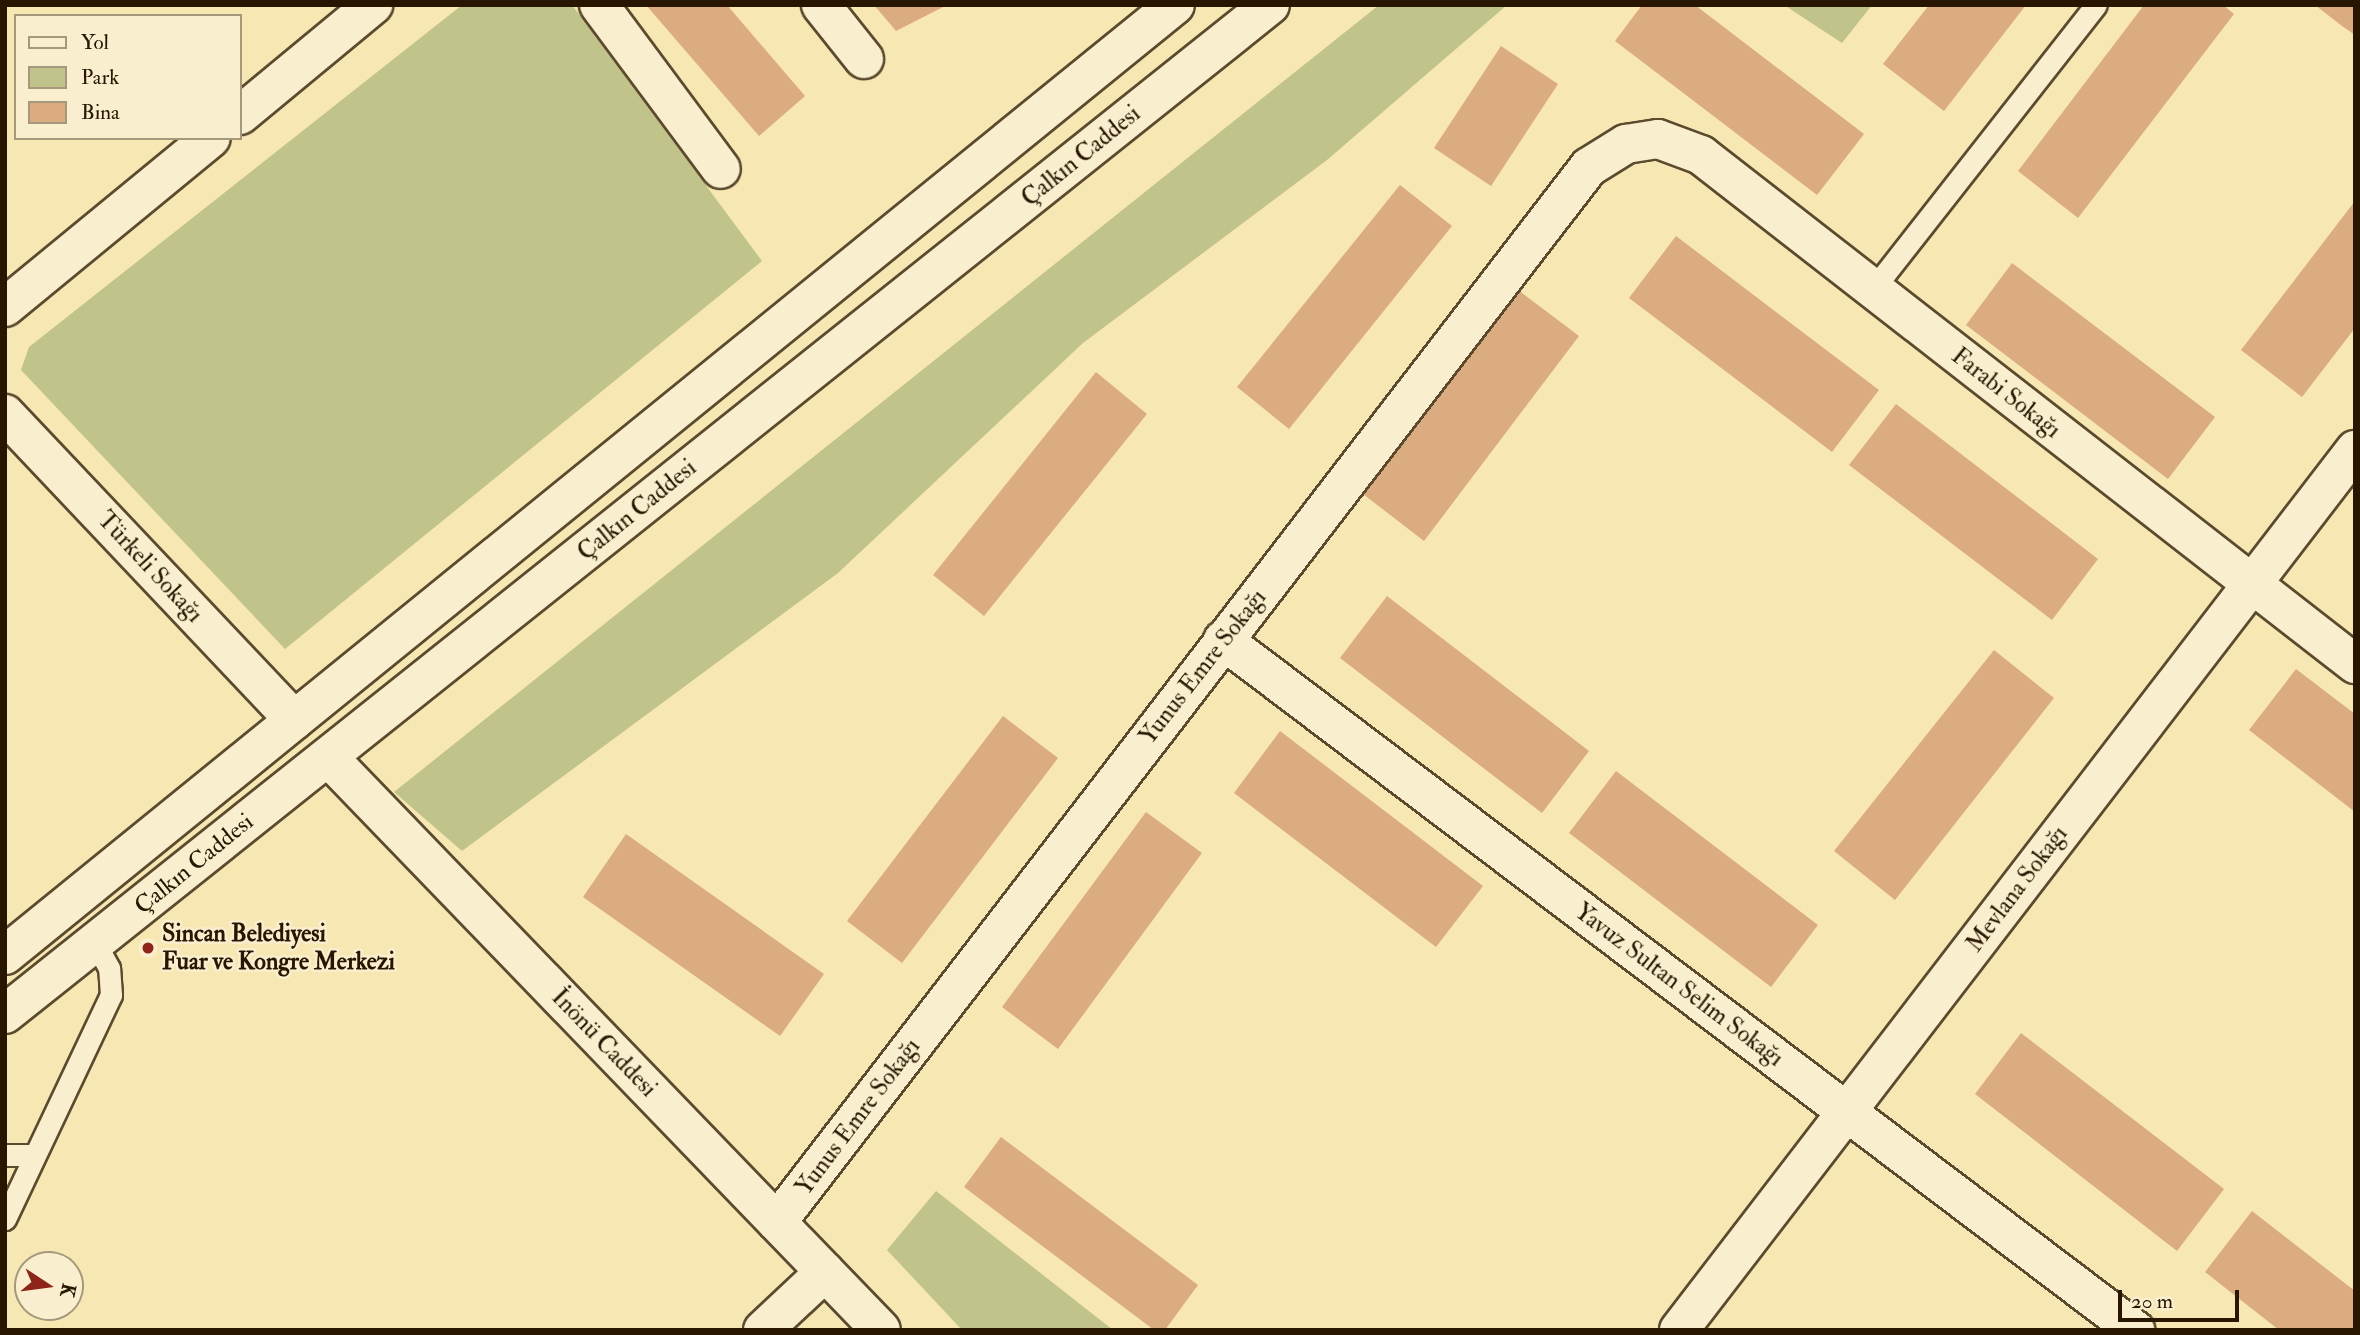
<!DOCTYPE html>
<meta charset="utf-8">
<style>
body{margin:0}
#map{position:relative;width:2360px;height:1335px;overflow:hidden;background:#f6e7b3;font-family:"IM FELL Double Pica",serif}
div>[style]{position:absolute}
.green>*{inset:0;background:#c0c48a}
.building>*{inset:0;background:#dcac81}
.roads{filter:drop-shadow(2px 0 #5c4a2e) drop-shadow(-2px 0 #5c4a2e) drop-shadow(0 2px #5c4a2e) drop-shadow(0 -2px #5c4a2e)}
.service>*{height:21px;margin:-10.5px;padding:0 10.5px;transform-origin:10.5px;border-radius:10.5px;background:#f9efce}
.minor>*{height:38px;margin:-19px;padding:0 19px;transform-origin:19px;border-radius:19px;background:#f9efce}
.tertiary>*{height:38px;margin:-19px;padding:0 19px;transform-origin:19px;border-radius:19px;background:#f9efce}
.secondary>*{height:38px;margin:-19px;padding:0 19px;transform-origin:19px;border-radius:19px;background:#f9efce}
.dots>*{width:19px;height:19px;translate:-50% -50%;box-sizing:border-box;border:4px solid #f9efce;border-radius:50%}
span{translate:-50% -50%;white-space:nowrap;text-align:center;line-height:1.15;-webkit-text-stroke:5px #f9efce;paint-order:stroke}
.street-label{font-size:24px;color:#281601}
.poi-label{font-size:24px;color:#281601;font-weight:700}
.left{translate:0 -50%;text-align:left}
.frame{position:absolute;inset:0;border:7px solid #281601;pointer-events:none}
.legend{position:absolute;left:14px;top:14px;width:228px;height:126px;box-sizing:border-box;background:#f9efce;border:2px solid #a5987c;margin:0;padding:9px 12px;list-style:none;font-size:21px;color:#281601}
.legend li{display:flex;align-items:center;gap:14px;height:35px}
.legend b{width:35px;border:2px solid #a5987c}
.north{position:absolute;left:14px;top:1251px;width:70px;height:70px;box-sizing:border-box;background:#f9efce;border:2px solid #a5987c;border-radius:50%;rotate:103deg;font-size:19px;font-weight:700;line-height:28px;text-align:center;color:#281601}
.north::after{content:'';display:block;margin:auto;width:24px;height:32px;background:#8f2418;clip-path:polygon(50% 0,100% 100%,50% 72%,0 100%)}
.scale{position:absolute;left:2118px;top:1290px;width:121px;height:32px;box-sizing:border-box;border:4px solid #281601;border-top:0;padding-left:9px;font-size:21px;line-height:24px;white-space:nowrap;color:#281601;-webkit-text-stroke:5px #f9efce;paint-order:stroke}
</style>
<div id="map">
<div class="green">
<i style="clip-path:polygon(462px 5px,572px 5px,762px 261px,285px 649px,21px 370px,29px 347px)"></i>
<i style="clip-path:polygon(1379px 5px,1507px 5px,1327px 160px,1083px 343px,838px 573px,462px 851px,394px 792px)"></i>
<i style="clip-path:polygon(1784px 5px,1872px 5px,1842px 43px)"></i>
<i style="clip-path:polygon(936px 1191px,1113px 1330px,962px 1330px,887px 1250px)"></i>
</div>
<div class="building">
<i style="clip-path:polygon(646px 5px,727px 5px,805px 96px,759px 136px)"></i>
<i style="clip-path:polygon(874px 5px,947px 5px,896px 31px)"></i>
<i style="clip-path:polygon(1642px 5px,1695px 5px,1864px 134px,1817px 195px,1615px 41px)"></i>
<i style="clip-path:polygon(1929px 5px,2026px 5px,1944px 111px,1883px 64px)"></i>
<i style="clip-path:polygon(2144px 5px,2223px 5px,2234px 14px,2078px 218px,2018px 171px)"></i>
<i style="clip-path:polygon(2315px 5px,2355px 5px,2355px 35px,2342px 26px)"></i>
<i style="clip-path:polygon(1501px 46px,1558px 84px,1491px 186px,1434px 148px)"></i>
<i style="clip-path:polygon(1400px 185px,1452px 226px,1289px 429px,1237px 387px)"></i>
<i style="clip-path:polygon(2355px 201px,2355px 328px,2302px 397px,2241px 350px)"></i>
<i style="clip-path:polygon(1676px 236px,1879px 390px,1832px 452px,1629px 298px)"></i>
<i style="clip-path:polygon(2012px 263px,2215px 417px,2168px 479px,1966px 325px)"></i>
<i style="clip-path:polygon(1518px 290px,1579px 336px,1424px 541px,1363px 494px)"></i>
<i style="clip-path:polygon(1096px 372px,1147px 414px,984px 616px,933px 575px)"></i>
<i style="clip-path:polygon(1896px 404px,2098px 559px,2052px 620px,1849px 465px)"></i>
<i style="clip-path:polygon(1387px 596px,1589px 751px,1542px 813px,1340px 658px)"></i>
<i style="clip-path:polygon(1994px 650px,2054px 698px,1895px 900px,1834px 851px)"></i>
<i style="clip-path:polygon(2296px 669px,2355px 714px,2355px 812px,2249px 730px)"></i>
<i style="clip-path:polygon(1003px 716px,1058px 758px,902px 963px,847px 921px)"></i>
<i style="clip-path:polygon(1280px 731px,1483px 886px,1436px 947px,1234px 793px)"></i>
<i style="clip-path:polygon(1616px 771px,1818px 925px,1771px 987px,1569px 833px)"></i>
<i style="clip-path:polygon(1146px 812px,1202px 853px,1058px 1049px,1002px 1007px)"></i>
<i style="clip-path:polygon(626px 834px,824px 974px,780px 1036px,583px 897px)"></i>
<i style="clip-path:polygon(2021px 1033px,2224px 1189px,2177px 1251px,1975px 1094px)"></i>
<i style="clip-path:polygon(1001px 1137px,1198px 1285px,1165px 1330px,1154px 1330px,964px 1187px)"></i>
<i style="clip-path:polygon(2252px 1211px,2355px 1291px,2355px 1330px,2279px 1330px,2205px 1272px)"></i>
</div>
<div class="roads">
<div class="service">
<i style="left:1873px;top:289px;width:361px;rotate:-51.9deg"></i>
<i style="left:5px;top:1155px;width:29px"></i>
<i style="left:5px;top:1219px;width:248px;rotate:-64.7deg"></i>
<i style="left:111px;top:995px;width:27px;rotate:-94deg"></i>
<i style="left:109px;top:968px;width:29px;rotate:-119deg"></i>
</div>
<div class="minor">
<i style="left:599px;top:5px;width:204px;rotate:53.4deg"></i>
<i style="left:821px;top:5px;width:69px;rotate:51.5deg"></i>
<i style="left:240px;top:115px;width:173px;rotate:-39.6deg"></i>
<i style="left:5px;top:307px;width:266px;rotate:-39.4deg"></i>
<i style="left:5px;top:414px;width:421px;rotate:46.6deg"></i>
<i style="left:1223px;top:640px;width:1144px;rotate:37.11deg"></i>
<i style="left:777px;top:1222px;width:1331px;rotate:-52.42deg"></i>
<i style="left:1589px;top:167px;width:44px;rotate:-31.9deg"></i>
<i style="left:1626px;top:144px;width:32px;rotate:-9deg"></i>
<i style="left:1658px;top:139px;width:46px;rotate:20.4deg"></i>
<i style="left:1701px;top:155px;width:829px;rotate:37.89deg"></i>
<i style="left:763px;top:1330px;width:85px;rotate:-43.1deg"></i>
<i style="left:1679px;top:1330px;width:1110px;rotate:-52.47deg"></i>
</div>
<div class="tertiary">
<i style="left:328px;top:757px;width:796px;rotate:46.02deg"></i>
</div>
<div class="secondary">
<i style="left:5px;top:955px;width:1507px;rotate:-39.08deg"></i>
<i style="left:5px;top:1014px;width:1618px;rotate:-38.58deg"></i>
</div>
</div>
<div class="dots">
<i style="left:148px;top:948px;background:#8f2418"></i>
</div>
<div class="street-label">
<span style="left:1081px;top:156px;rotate:-39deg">Çalkın Caddesi</span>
<span style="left:2006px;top:393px;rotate:38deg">Farabi Sokağı</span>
<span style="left:637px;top:510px;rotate:-39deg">Çalkın Caddesi</span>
<span style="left:150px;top:567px;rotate:47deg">Türkeli Sokağı</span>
<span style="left:1203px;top:667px;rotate:-52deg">Yunus Emre Sokağı</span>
<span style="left:194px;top:864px;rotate:-39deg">Çalkın Caddesi</span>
<span style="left:2017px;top:889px;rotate:-53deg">Mevlana Sokağı</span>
<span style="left:1679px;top:985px;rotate:37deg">Yavuz Sultan Selim Sokağı</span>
<span style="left:604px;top:1043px;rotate:46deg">İnönü Caddesi</span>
<span style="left:858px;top:1117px;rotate:-53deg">Yunus Emre Sokağı</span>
</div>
<div class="poi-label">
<span class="left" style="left:162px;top:948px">Sincan Belediyesi<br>Fuar ve Kongre Merkezi</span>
</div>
<div class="frame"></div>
<ul class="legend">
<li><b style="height:9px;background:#f9efce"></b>Yol</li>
<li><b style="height:19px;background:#c0c48a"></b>Park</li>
<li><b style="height:19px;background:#dcac81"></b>Bina</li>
</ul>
<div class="north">K</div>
<div class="scale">20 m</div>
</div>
